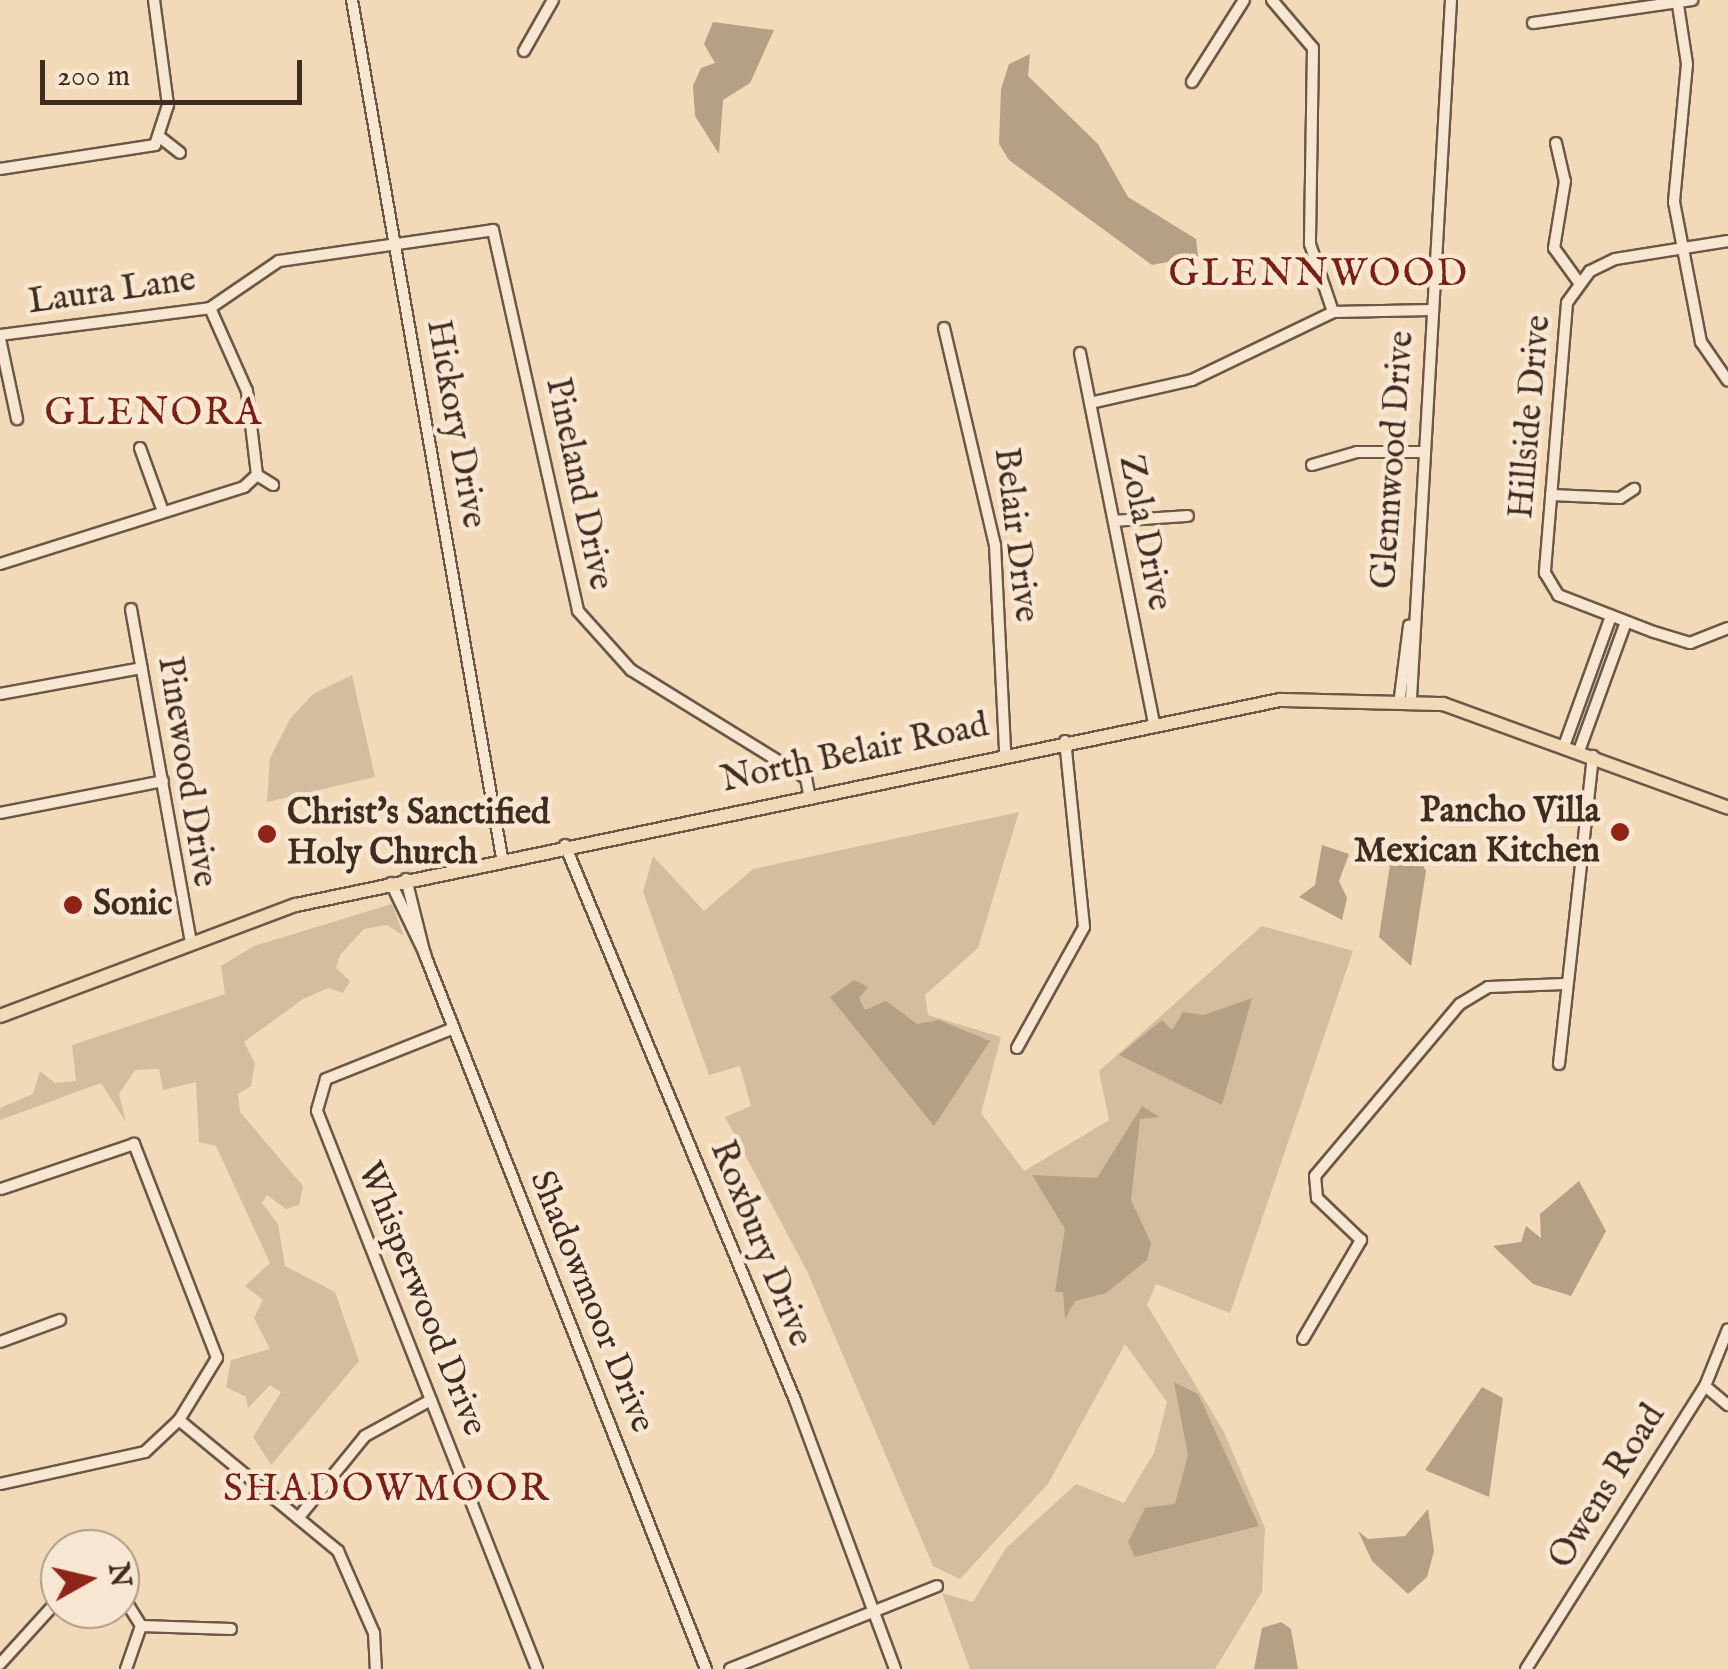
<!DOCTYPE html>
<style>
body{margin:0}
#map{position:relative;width:1728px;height:1669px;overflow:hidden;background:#f2dab9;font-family:"IM FELL English",serif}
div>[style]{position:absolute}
.green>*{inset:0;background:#d4bc9f}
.water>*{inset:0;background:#b59f85}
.roads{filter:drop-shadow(2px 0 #6c5846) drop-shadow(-2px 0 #6c5846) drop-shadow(0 2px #6c5846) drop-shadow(0 -2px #6c5846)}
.minor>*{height:10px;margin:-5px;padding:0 5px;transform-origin:5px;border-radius:5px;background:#f7e7d2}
.major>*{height:12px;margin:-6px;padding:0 6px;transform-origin:6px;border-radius:6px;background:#f2dab9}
.dots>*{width:28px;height:28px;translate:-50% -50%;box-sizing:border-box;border:5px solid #f7e7d2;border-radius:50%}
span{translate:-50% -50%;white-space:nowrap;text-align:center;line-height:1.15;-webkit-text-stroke:9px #f7e7d2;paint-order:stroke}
.street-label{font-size:35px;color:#3f2c20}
.poi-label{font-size:35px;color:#3f2c20;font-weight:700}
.right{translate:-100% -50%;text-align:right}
.left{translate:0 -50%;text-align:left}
.neighbourhood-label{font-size:38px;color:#7a1f14;letter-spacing:2.5px}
.north{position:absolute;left:40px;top:1529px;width:100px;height:100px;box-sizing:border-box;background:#f7e7d2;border:2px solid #ad9c8b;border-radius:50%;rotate:82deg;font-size:28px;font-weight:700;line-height:40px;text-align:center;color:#3f2c20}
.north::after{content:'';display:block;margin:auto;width:35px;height:45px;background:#8f2418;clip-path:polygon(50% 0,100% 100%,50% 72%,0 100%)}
.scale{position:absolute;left:40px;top:60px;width:262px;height:45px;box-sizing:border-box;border:5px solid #3f2c20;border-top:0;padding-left:12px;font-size:30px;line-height:35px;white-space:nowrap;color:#3f2c20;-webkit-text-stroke:8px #f7e7d2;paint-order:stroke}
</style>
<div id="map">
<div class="green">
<i style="clip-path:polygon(352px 675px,375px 777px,267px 802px,270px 758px,290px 719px,313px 694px)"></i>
<i style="clip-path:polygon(1019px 812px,978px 948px,925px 995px,928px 1015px,1001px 1037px,981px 1113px,1024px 1171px,1109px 1120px,1099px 1071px,1262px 926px,1353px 951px,1230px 1313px,1156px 1284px,1147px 1305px,1224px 1432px,1265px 1528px,1262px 1592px,1215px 1669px,970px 1669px,942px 1593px,973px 1602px,1006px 1548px,1076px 1484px,1124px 1503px,1154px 1453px,1167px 1402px,1125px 1344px,1048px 1484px,960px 1579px,933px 1566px,807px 1271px,725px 1117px,751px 1106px,740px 1066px,709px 1075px,643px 892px,653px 856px,704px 911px,753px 869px)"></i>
<i style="clip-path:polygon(392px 904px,404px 936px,387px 925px,364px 929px,340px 955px,336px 968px,350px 981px,343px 993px,328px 988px,303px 999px,244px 1042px,255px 1063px,251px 1086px,238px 1094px,240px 1112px,303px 1186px,299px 1205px,286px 1209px,267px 1195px,262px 1203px,278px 1224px,285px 1266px,335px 1292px,359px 1361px,271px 1465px,253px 1437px,281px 1392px,270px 1385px,248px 1408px,246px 1397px,226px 1387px,231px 1360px,270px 1349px,254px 1318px,263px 1300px,245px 1286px,270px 1263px,216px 1146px,199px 1142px,196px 1082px,163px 1090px,159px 1069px,135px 1070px,119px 1094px,126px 1122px,101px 1083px,0 1120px,0 1108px,33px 1094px,40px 1071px,55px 1083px,76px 1081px,72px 1045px,225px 994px,221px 966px,254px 946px)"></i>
</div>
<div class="water">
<i style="clip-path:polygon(713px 22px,774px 30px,750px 83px,723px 100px,719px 154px,695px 116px,693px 86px,701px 68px,715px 63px,704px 44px)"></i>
<i style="clip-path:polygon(1030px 54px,1028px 76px,1098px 144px,1128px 197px,1196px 239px,1198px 256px,1152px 265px,1009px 160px,999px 144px,1001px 89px,1009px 64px)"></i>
<i style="clip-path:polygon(1322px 845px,1349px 854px,1339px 881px,1347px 898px,1342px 920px,1299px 897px,1315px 885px)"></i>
<i style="clip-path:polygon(1393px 845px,1416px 853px,1426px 871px,1411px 966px,1379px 937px)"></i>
<i style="clip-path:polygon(854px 980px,868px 987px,859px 998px,865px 1010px,886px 1001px,917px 1024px,939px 1020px,990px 1041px,934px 1126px,830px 997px)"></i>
<i style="clip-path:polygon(1252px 998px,1222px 1105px,1119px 1055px,1162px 1020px,1172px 1030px,1183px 1012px,1204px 1015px)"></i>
<i style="clip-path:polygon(1142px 1106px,1159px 1117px,1140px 1119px,1131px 1200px,1151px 1243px,1147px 1260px,1106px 1293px,1075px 1301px,1065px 1319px,1063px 1292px,1055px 1292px,1065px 1229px,1032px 1175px,1097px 1178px)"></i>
<i style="clip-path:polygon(1579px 1181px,1606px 1231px,1571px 1296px,1533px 1284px,1493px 1246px,1521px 1242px,1526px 1226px,1541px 1238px,1540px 1214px)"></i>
<i style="clip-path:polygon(1174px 1382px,1198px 1394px,1259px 1526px,1135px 1557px,1128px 1542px,1145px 1508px,1175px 1504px,1188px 1455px)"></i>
<i style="clip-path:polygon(1482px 1387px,1503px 1398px,1489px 1497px,1425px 1470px)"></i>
<i style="clip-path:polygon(1428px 1509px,1434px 1551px,1427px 1577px,1408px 1594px,1372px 1561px,1358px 1531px,1368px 1539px,1405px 1536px)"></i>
<i style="clip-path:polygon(1281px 1622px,1291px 1629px,1298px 1669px,1254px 1669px,1262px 1628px)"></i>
</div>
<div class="roads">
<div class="minor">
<i style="left:352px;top:0;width:871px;rotate:80.08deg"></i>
<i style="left:1272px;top:0;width:63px;rotate:49.5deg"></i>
<i style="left:1313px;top:48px;width:196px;rotate:90.9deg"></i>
<i style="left:1310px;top:244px;width:72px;rotate:71.3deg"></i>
<i style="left:1678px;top:5px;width:60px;rotate:81.3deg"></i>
<i style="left:1687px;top:64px;width:139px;rotate:95.4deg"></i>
<i style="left:1674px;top:202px;width:143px;rotate:79.1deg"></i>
<i style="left:1701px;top:342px;width:47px;rotate:55.3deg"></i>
<i style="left:1533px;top:23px;width:161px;rotate:-8.2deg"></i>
<i style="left:524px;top:51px;width:59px;rotate:-60.4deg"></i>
<i style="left:1192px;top:82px;width:97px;rotate:-57.6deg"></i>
<i style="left:161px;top:138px;width:24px;rotate:38deg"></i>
<i style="left:1556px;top:143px;width:39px;rotate:77deg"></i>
<i style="left:1565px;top:181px;width:68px;rotate:99.3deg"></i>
<i style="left:1554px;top:248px;width:44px;rotate:54.2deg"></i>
<i style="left:0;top:169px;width:157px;rotate:-8.8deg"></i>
<i style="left:155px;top:145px;width:42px;rotate:-72deg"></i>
<i style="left:168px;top:105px;width:106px;rotate:-97.6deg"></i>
<i style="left:1728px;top:241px;width:114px;rotate:170.9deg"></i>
<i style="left:1615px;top:259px;width:28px;rotate:154deg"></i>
<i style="left:1590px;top:271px;width:39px;rotate:126deg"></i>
<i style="left:1567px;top:303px;width:271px;rotate:94.7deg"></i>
<i style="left:1545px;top:573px;width:26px;rotate:59deg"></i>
<i style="left:1558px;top:595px;width:103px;rotate:21.1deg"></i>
<i style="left:1654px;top:632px;width:38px;rotate:17deg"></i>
<i style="left:1690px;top:643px;width:41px;rotate:-21.5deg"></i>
<i style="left:944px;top:328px;width:223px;rotate:76.8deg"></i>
<i style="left:995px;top:545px;width:208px;rotate:87.2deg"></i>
<i style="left:0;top:335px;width:212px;rotate:-7.3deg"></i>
<i style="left:210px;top:308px;width:83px;rotate:-34.3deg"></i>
<i style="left:279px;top:261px;width:216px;rotate:-8.2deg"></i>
<i style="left:493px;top:230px;width:390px;rotate:77.4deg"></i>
<i style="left:578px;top:611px;width:79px;rotate:48.1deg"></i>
<i style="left:631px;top:670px;width:206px;rotate:31.7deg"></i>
<i style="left:806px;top:778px;width:15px;rotate:79deg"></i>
<i style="left:0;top:339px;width:82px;rotate:78deg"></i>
<i style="left:1080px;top:353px;width:378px;rotate:78.7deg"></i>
<i style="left:1090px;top:403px;width:105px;rotate:-12.7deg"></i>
<i style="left:1192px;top:380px;width:157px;rotate:-25.7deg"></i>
<i style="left:1333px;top:312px;width:99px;rotate:-1.2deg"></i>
<i style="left:140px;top:448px;width:62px;rotate:70.1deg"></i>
<i style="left:1312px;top:465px;width:47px;rotate:-16.1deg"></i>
<i style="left:1357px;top:452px;width:63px"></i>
<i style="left:257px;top:475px;width:19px;rotate:32deg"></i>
<i style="left:1551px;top:495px;width:69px;rotate:2.5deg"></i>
<i style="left:1620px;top:498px;width:17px;rotate:-33deg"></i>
<i style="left:1114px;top:521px;width:74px;rotate:-3.9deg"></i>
<i style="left:0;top:564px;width:256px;rotate:-17.5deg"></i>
<i style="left:244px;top:487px;width:18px;rotate:-43deg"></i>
<i style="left:257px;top:475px;width:85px;rotate:-96.8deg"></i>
<i style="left:247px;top:391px;width:91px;rotate:-114deg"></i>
<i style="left:131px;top:609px;width:338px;rotate:79.8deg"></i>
<i style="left:0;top:694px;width:144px;rotate:-10.4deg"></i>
<i style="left:1400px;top:697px;width:72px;rotate:-82.8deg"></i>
<i style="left:1411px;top:698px;width:699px;rotate:-86.72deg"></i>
<i style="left:1564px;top:746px;width:138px;rotate:-70.1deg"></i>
<i style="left:1579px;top:751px;width:137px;rotate:-70deg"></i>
<i style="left:0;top:813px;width:166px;rotate:-11.1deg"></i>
<i style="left:565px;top:845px;width:601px;rotate:67.49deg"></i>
<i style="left:795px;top:1400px;width:287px;rotate:69.6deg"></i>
<i style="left:406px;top:879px;width:78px;rotate:76deg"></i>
<i style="left:425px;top:955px;width:767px;rotate:68.52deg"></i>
<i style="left:391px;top:883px;width:79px;rotate:64.4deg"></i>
<i style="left:454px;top:1028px;width:138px;rotate:158.3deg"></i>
<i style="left:326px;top:1079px;width:33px;rotate:106deg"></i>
<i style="left:317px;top:1111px;width:600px;rotate:68.48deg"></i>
<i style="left:1017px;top:1048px;width:138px;rotate:-61deg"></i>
<i style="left:1084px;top:927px;width:187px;rotate:-95.8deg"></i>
<i style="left:1559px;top:1064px;width:310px;rotate:-83.7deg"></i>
<i style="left:1303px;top:1339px;width:115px;rotate:-59.6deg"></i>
<i style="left:1361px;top:1240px;width:61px;rotate:-136.3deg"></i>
<i style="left:1317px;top:1198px;width:22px;rotate:-95deg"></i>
<i style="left:1315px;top:1176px;width:225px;rotate:-49.9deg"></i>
<i style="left:1460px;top:1004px;width:33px;rotate:-31deg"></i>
<i style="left:1488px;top:987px;width:77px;rotate:-2.2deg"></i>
<i style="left:0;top:1342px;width:64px;rotate:-20.1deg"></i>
<i style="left:1705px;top:1386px;width:30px;rotate:40deg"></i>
<i style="left:179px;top:1420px;width:206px;rotate:39.5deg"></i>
<i style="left:338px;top:1551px;width:90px;rotate:66.3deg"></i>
<i style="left:374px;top:1633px;width:36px;rotate:87deg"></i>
<i style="left:0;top:1484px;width:148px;rotate:-12.4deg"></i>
<i style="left:145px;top:1452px;width:47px;rotate:-43.3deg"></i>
<i style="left:179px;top:1420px;width:73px;rotate:-58.5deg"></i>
<i style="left:217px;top:1358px;width:230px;rotate:-111.2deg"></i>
<i style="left:134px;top:1144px;width:140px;rotate:161.3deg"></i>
<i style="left:299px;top:1517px;width:104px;rotate:-50.8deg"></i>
<i style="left:365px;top:1436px;width:75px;rotate:-28.6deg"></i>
<i style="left:120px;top:1592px;width:40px;rotate:58deg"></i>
<i style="left:141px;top:1626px;width:46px;rotate:109.2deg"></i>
<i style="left:141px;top:1626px;width:90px;rotate:1.9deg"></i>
<i style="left:0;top:1664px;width:89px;rotate:-47.7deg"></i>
<i style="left:730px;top:1669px;width:223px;rotate:-21.8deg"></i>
<i style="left:1526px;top:1669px;width:335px;rotate:-57.7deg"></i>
<i style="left:1705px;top:1386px;width:61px;rotate:-68deg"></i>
</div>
<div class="major">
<i style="left:0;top:1016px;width:316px;rotate:-20.6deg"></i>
<i style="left:296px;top:905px;width:1005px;rotate:-11.77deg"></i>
<i style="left:1280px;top:700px;width:163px;rotate:1.4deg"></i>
<i style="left:1443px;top:704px;width:303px;rotate:20deg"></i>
</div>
</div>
<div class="dots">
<i style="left:1620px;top:832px;background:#8f2418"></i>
<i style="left:267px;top:834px;background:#8f2418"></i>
<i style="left:73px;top:905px;background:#8f2418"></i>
</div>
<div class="street-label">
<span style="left:112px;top:292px;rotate:-8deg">Laura Lane</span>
<span style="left:1531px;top:417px;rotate:-85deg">Hillside Drive</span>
<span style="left:455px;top:424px;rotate:80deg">Hickory Drive</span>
<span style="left:1394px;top:460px;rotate:-86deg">Glennwood Drive</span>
<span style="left:578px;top:484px;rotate:78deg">Pineland Drive</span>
<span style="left:1144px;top:533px;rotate:79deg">Zola Drive</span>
<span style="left:1015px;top:535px;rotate:83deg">Belair Drive</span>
<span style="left:855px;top:754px;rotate:-12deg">North Belair Road</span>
<span style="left:186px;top:772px;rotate:81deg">Pinewood Drive</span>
<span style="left:760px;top:1244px;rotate:68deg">Roxbury Drive</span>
<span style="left:421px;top:1299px;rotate:68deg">Whisperwood Drive</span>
<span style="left:591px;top:1302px;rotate:68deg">Shadowmoor Drive</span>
<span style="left:1608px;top:1487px;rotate:-58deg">Owens Road</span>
</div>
<div class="poi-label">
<span class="right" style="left:1600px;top:832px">Pancho Villa<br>Mexican Kitchen</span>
<span class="left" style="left:287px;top:834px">Christ's Sanctified<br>Holy Church</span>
<span class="left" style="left:93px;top:905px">Sonic</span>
</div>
<div class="neighbourhood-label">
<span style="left:1319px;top:276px">GLENNWOOD</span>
<span style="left:154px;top:415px">GLENORA</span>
<span style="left:387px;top:1491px">SHADOWMOOR</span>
</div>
<div class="north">N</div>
<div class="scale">200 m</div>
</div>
